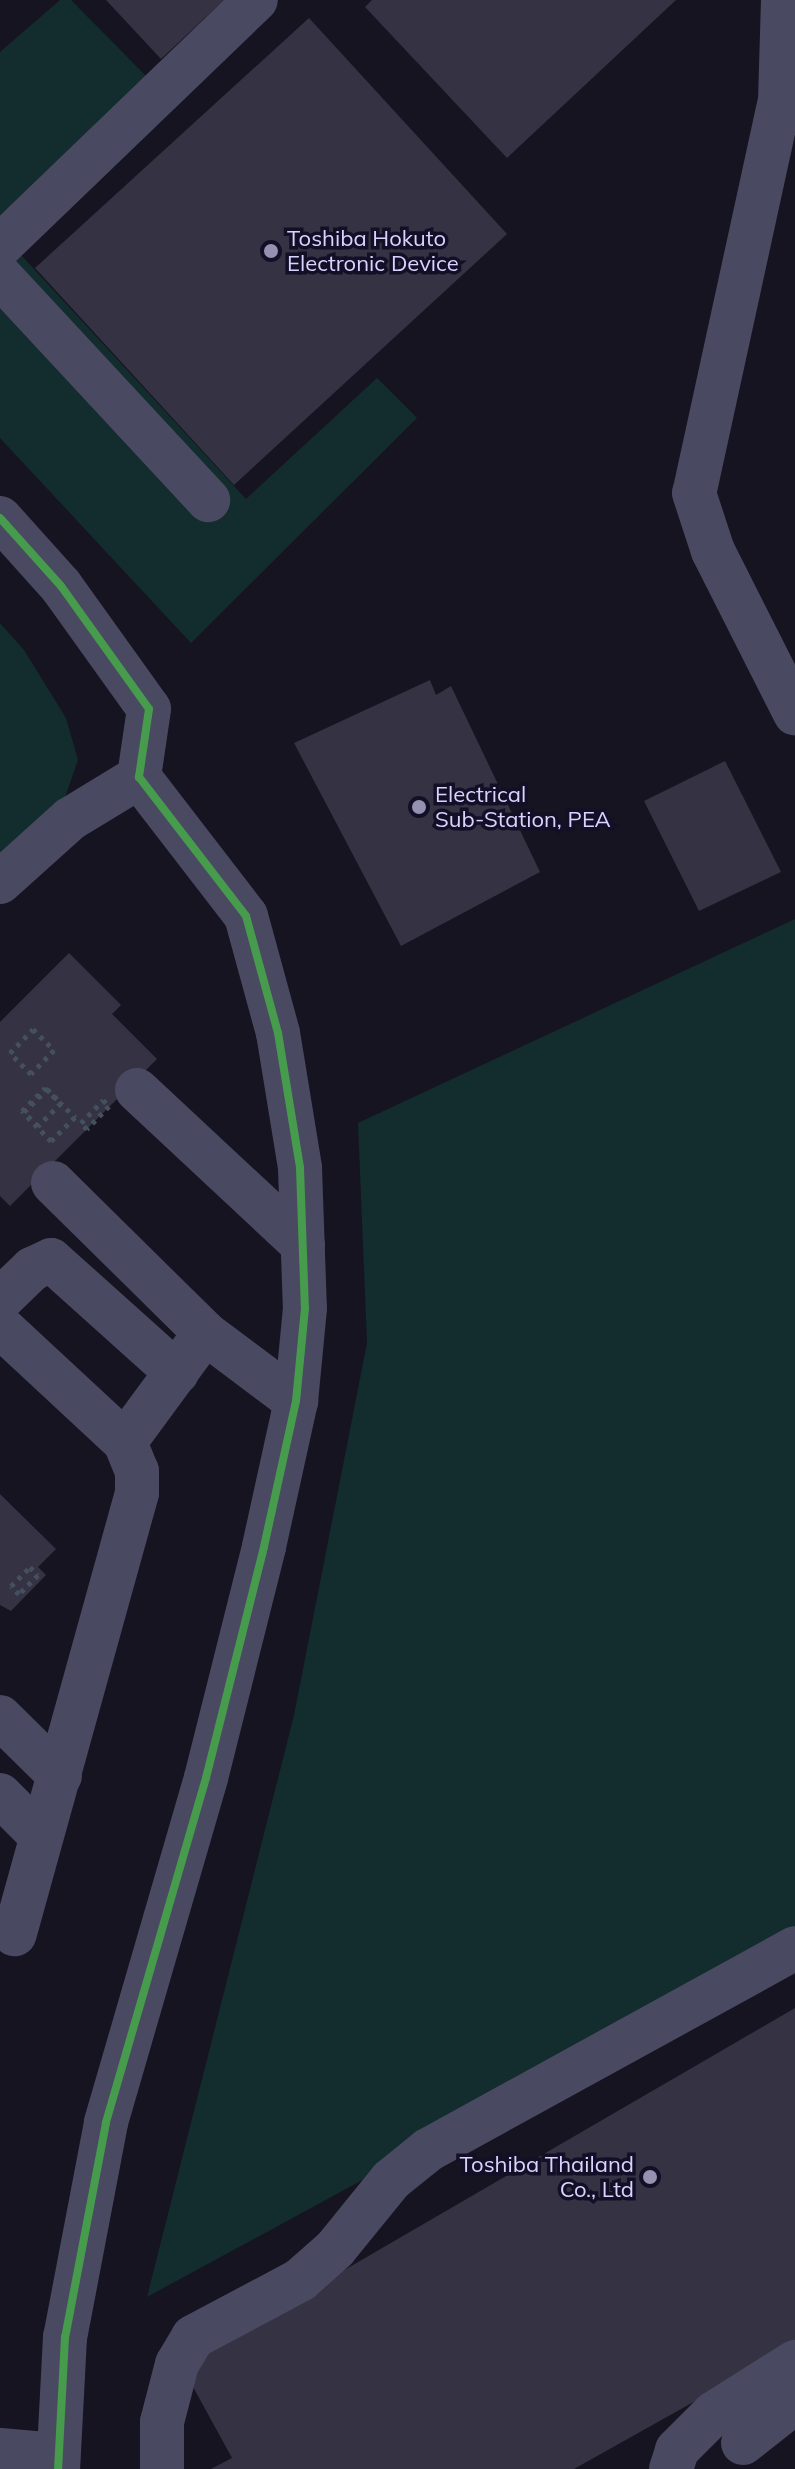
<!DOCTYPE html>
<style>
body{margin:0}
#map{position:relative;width:795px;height:2469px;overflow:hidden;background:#161421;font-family:Mulish,sans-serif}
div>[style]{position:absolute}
.green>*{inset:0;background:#132c2d}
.building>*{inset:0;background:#343243}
.path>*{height:5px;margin-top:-2.5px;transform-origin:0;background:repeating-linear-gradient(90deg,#44505f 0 4px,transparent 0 10px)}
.minor>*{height:44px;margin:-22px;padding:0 22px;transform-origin:22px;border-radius:22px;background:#4a4962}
.cycleway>*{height:8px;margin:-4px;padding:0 4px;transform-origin:4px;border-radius:4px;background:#469c4c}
.dots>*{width:22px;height:22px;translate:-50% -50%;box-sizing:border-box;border:4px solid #130f26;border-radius:50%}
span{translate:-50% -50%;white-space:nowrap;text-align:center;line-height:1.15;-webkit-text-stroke:7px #130f26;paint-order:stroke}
.poi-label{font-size:22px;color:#d9d4ff}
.left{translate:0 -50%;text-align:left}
.right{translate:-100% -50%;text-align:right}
</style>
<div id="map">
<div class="green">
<i style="clip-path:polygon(60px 0,71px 0,152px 82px,0 215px,0 52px)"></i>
<i style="clip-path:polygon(0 232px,246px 499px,377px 378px,417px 418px,191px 643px,0 438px)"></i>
<i style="clip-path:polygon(0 623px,24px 650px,66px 718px,78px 760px,62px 806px,0 866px)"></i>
<i style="clip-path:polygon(795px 919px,795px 1945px,147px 2297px,294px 1715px,367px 1343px,358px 1123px)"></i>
</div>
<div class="building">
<i style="clip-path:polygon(106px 0,224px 0,161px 59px)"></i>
<i style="clip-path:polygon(372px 0,676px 0,507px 158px,365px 7px)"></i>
<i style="clip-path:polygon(309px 18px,507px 234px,234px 485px,35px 268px)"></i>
<i style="clip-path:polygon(430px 680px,436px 695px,451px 686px,540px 872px,401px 946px,294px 743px)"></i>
<i style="clip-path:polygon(725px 761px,781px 872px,699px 911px,644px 801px)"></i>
<i style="clip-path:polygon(69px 953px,121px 1005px,112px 1014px,157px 1059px,10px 1206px,0 1196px,0 1022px)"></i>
<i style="clip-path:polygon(0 1494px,56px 1549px,38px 1567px,46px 1575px,11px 1611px,0 1605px)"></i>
<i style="clip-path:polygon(795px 2008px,795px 2345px,574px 2469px,211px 2469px,232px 2458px,181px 2365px)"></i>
</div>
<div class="path">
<i style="left:33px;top:1029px;width:30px;rotate:45deg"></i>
<i style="left:54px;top:1050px;width:33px;rotate:134deg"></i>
<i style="left:31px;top:1074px;width:30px;rotate:-135deg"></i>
<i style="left:10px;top:1053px;width:33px;rotate:-46deg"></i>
<i style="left:45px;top:1088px;width:42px;rotate:44deg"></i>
<i style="left:75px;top:1117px;width:34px;rotate:135deg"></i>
<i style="left:51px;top:1141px;width:42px;rotate:-134deg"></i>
<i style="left:22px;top:1111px;width:33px;rotate:-45deg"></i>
<i style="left:47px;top:1089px;width:20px;rotate:45deg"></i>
<i style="left:61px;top:1103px;width:33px;rotate:135deg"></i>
<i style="left:38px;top:1126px;width:20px;rotate:-135deg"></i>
<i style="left:24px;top:1112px;width:33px;rotate:-45deg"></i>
<i style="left:103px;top:1100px;width:8px;rotate:45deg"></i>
<i style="left:109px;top:1106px;width:32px;rotate:134deg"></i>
<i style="left:87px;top:1129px;width:8px;rotate:-135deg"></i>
<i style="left:81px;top:1123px;width:32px;rotate:-46deg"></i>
<i style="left:30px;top:1567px;width:11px;rotate:45deg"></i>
<i style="left:38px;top:1575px;width:27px;rotate:135deg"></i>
<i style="left:19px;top:1594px;width:11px;rotate:-135deg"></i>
<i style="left:11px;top:1586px;width:27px;rotate:-45deg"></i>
</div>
<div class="minor">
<i style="left:783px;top:0;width:100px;rotate:91.7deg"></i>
<i style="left:780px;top:100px;width:402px;rotate:102.3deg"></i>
<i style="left:694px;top:493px;width:61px;rotate:71.9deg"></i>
<i style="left:713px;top:551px;width:182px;rotate:63.2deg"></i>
<i style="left:0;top:246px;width:355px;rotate:-43.9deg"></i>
<i style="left:0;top:276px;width:306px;rotate:47.1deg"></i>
<i style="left:0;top:518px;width:91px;rotate:48.1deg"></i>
<i style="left:61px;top:586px;width:151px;rotate:54.4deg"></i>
<i style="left:149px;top:709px;width:69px;rotate:98.4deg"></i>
<i style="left:139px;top:777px;width:175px;rotate:52.4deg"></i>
<i style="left:246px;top:916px;width:121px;rotate:74.7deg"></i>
<i style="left:278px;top:1033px;width:137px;rotate:80.7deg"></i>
<i style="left:300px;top:1168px;width:140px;rotate:88deg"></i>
<i style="left:305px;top:1308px;width:93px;rotate:95.5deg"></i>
<i style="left:296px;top:1401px;width:149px;rotate:102.4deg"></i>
<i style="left:264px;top:1547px;width:238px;rotate:104.1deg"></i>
<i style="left:206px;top:1778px;width:359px;rotate:106.2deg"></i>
<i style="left:106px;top:2123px;width:218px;rotate:100.8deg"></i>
<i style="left:65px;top:2337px;width:132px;rotate:93deg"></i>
<i style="left:0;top:882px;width:94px;rotate:-42deg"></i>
<i style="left:70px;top:819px;width:81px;rotate:-31.3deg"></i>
<i style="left:137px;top:1090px;width:227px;rotate:43deg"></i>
<i style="left:53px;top:1183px;width:214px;rotate:44.6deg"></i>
<i style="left:205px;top:1333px;width:135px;rotate:126.3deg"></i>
<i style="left:0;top:1300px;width:45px;rotate:-44.1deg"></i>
<i style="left:32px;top:1269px;width:21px;rotate:-25deg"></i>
<i style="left:51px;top:1260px;width:169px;rotate:41.9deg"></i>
<i style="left:0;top:1326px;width:171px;rotate:42.9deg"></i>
<i style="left:125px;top:1442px;width:31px;rotate:68deg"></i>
<i style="left:137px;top:1471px;width:22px;rotate:90deg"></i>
<i style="left:137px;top:1493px;width:458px;rotate:105.5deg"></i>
<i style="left:205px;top:1333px;width:114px;rotate:36.8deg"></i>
<i style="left:0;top:1717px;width:84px;rotate:44.5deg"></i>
<i style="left:0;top:1795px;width:58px;rotate:45deg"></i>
<i style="left:743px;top:2443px;width:66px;rotate:-38.3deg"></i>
<i style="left:0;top:2450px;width:57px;rotate:5deg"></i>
<i style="left:162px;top:2469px;width:47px;rotate:-90deg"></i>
<i style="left:162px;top:2422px;width:60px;rotate:-75.5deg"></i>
<i style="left:177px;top:2364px;width:31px;rotate:-59deg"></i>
<i style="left:193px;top:2337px;width:121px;rotate:-28deg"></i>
<i style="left:300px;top:2280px;width:47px;rotate:-41.5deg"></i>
<i style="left:335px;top:2249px;width:89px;rotate:-50.9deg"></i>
<i style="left:391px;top:2180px;width:48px;rotate:-39deg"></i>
<i style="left:428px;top:2150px;width:419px;rotate:-28.8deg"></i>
<i style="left:671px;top:2469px;width:20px;rotate:-72deg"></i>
<i style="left:677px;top:2450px;width:52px;rotate:-45deg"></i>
<i style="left:714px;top:2413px;width:96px;rotate:-32.2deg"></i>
</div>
<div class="cycleway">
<i style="left:0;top:518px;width:91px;rotate:48.1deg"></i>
<i style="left:61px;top:586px;width:151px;rotate:54.4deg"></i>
<i style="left:149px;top:709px;width:69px;rotate:98.4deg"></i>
<i style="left:139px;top:777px;width:175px;rotate:52.4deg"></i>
<i style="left:246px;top:916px;width:121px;rotate:74.7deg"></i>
<i style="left:278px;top:1033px;width:137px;rotate:80.7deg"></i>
<i style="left:300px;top:1168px;width:140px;rotate:88deg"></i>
<i style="left:305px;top:1308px;width:93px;rotate:95.5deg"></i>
<i style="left:296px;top:1401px;width:149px;rotate:102.4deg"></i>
<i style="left:264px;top:1547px;width:238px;rotate:104.1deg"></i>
<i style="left:206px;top:1778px;width:359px;rotate:106.2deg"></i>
<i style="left:106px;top:2123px;width:218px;rotate:100.8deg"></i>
<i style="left:65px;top:2337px;width:132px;rotate:93deg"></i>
</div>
<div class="dots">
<i style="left:271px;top:251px;background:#9591b1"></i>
<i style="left:419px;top:807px;background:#9591b1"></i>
<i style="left:650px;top:2177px;background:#9591b1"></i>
</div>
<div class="poi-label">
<span class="left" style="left:287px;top:251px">Toshiba Hokuto<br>Electronic Device</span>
<span class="left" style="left:435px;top:807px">Electrical<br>Sub-Station, PEA</span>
<span class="right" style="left:634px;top:2177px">Toshiba Thailand<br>Co., Ltd</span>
</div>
</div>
